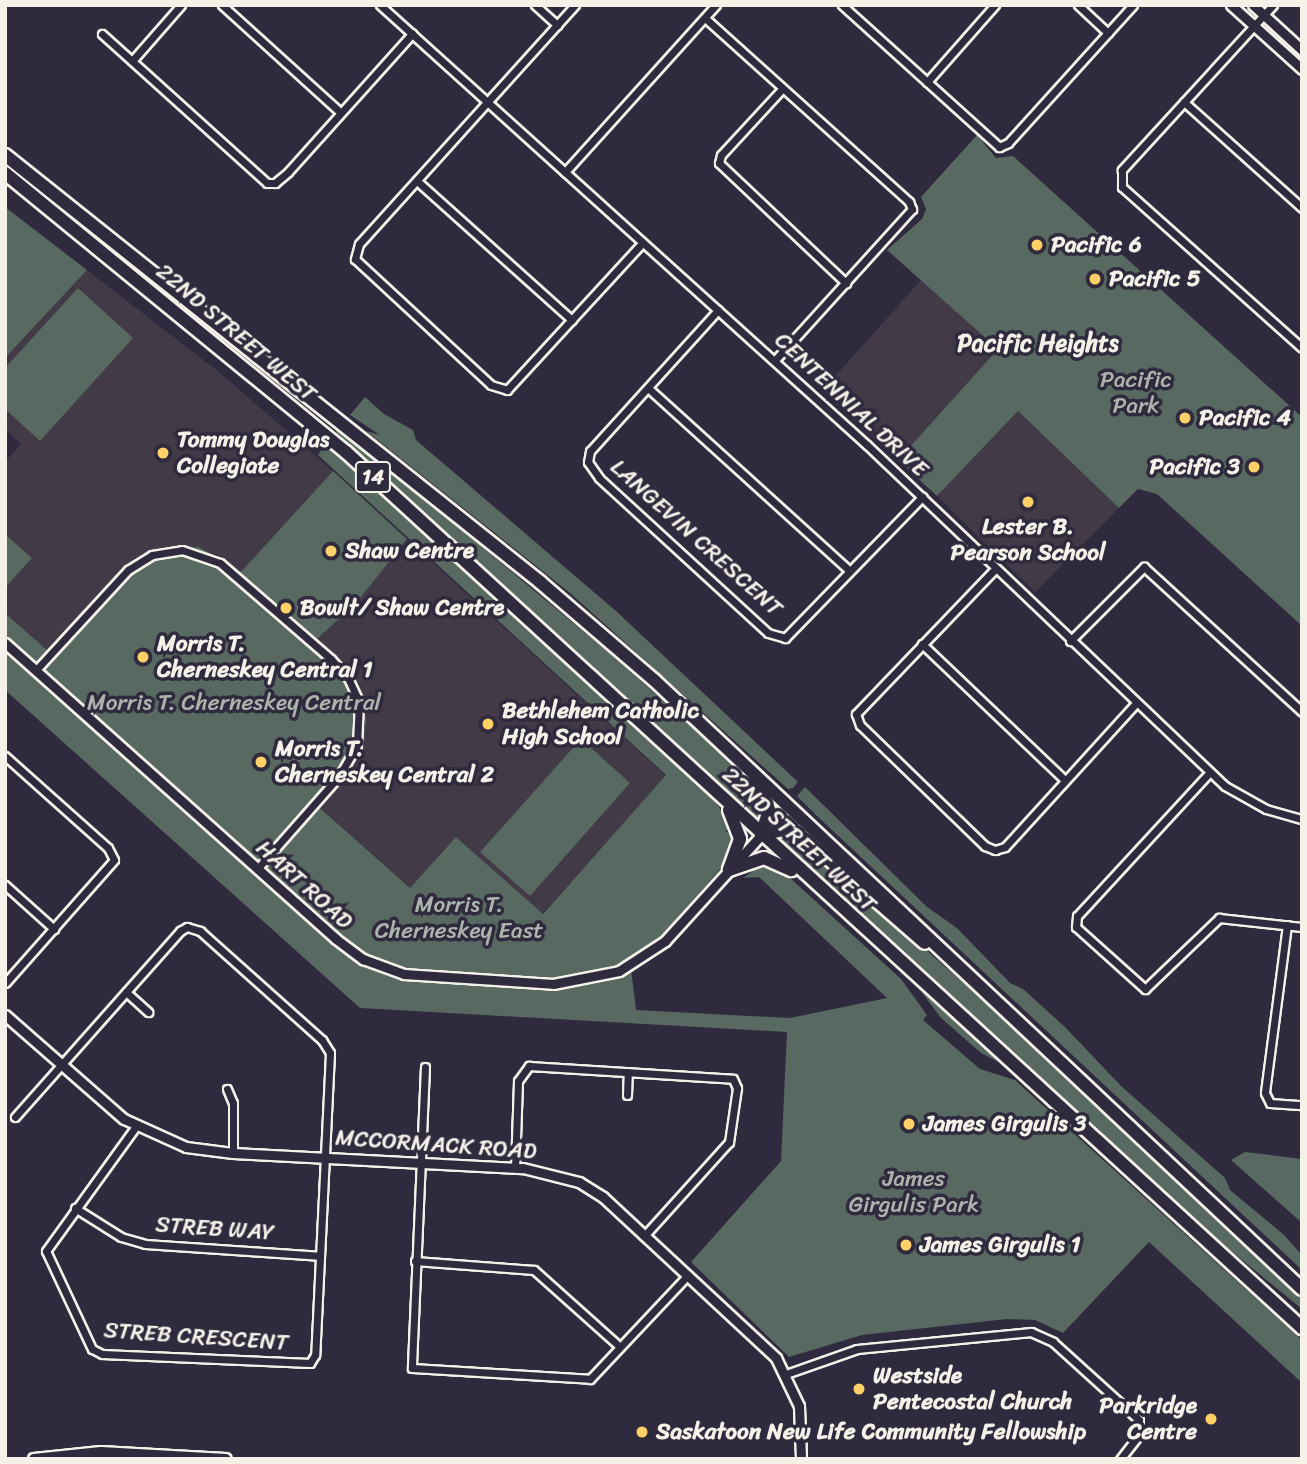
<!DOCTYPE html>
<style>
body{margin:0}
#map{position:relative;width:1307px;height:1464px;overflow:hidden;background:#2f2a3d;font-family:Sriracha,sans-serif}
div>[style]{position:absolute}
.built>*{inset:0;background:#433a48}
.green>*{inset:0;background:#576961}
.roads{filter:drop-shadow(2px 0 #f4f1e8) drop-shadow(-2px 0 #f4f1e8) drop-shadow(0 2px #f4f1e8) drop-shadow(0 -2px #f4f1e8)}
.minor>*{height:7px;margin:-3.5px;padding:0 3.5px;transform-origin:3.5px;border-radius:3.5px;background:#2f2a3d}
.tertiary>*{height:9px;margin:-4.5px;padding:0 4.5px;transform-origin:4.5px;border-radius:4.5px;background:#2f2a3d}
.secondary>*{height:10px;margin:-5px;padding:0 5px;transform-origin:5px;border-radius:5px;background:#2f2a3d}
.trunk>*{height:12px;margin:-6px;padding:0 6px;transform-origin:6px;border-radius:6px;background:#2f2a3d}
.dots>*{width:19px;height:19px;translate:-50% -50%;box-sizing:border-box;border:4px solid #2f2a3d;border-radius:50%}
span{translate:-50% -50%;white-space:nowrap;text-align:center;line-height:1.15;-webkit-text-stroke:7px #2f2a3d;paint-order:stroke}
.shield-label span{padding:2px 5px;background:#2f2a3d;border:2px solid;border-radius:5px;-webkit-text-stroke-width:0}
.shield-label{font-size:21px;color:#f4f1e8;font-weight:700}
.poi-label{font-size:23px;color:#f4f1e8;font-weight:700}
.left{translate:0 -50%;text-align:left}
.right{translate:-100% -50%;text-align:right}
.street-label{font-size:23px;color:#f4f1e8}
.park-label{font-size:23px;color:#adb4ab}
.neighbourhood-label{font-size:24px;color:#f4f1e8;font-weight:700}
.frame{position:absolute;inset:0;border:7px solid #f4f1e8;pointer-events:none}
</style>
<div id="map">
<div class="built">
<i style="clip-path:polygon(87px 270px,220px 373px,333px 471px,241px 573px,220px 556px,186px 546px,154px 551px,126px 567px,48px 651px,5px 613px,5px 588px,32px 558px,5px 534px,5px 462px,21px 444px,5px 429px,5px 358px)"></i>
<i style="clip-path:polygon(922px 279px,998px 349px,898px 460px,822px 391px)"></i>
<i style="clip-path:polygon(1018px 411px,1119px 508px,1035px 592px,937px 496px)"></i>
<i style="clip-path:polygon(407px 539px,666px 776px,542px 914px,456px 837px,410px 888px,319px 806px,341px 781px,365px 708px,357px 684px,316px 639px)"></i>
</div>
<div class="green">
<i style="clip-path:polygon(977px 135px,996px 158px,1013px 156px,1302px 417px,1302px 626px,1157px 494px,1138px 489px,1119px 508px,1018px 411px,937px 496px,898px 460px,998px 349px,887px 250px,922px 219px,926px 209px,921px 197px)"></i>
<i style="clip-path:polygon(5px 207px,87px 270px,5px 358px)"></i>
<i style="clip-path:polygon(78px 288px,133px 338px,40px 441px,5px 409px,5px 368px)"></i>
<i style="clip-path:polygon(365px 397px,384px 414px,413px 430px,416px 440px,616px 611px,798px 782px,793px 788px,788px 789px,570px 593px,366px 431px,380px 435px,350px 415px)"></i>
<i style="clip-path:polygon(339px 428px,620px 662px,732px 763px,751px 783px,766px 808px,762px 814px,757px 819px,373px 467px,336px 432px)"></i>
<i style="clip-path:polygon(326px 443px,711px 797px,731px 822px,734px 831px,725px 830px,735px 839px,723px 866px,660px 937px,630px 960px,636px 1010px,790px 1018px,887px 998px,759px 877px,743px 878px,757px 868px,778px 867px,901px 979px,927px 1015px,923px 1020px,980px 1069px,1015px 1080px,1302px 1340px,1302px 1383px,1149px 1242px,1063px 1333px,1035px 1320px,1007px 1319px,862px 1335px,789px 1357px,691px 1262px,781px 1161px,787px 1032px,360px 1008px,5px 690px,5px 613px,48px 651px,126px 567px,154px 551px,199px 547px,241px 572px,333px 471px,407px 539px,357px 602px,317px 639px,352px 674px,366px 719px,364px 740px,353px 764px,319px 807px,410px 888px,456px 837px,543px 914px,666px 775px,318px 455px)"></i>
<i style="clip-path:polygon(5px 534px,32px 558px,5px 588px)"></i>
<i style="clip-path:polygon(581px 739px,630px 783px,530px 896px,480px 852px)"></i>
<i style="clip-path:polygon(805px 787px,927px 907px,957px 928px,1010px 983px,1023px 989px,1065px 1027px,1121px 1086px,1225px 1178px,1230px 1190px,1284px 1235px,1302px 1255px,1302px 1270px,817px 816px,797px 796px)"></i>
<i style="clip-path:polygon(779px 838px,803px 842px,982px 999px,1302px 1298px,1302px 1309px,1209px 1233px)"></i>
<i style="clip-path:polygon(920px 990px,1001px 1063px,981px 1053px,941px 1018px)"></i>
<i style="clip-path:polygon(1245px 1152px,1302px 1159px,1302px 1223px,1231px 1160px)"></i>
</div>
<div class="roads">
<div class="minor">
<i style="left:181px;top:5px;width:74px;rotate:131.2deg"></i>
<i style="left:132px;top:61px;width:182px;rotate:42.1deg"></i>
<i style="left:267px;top:183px;width:8px"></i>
<i style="left:275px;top:183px;width:17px;rotate:-40deg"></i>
<i style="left:288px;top:172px;width:186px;rotate:-48.1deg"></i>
<i style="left:222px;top:5px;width:159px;rotate:42.2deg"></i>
<i style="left:380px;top:5px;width:656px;rotate:42.1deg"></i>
<i style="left:867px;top:445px;width:494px;rotate:43.6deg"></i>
<i style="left:1225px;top:786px;width:47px;rotate:29.3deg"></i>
<i style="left:1266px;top:809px;width:37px;rotate:16deg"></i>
<i style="left:535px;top:5px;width:30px;rotate:42deg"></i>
<i style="left:575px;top:5px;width:322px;rotate:132.1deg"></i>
<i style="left:359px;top:244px;width:16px;rotate:105deg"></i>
<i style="left:355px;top:259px;width:185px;rotate:42.8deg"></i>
<i style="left:491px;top:385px;width:17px;rotate:17deg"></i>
<i style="left:507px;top:390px;width:200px;rotate:-47.4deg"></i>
<i style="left:842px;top:5px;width:212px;rotate:42.1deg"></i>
<i style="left:999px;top:147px;width:10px;rotate:-24deg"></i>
<i style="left:1008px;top:143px;width:186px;rotate:-47.8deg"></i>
<i style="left:1078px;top:5px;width:41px;rotate:43deg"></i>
<i style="left:1273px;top:5px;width:224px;rotate:132.5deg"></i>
<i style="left:1122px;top:170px;width:17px;rotate:90deg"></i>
<i style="left:1122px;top:187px;width:241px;rotate:41.8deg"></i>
<i style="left:705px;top:18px;width:275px;rotate:42deg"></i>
<i style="left:909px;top:202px;width:8px;rotate:67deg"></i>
<i style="left:912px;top:209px;width:205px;rotate:132.2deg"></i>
<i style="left:102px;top:34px;width:40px;rotate:42deg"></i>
<i style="left:927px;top:82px;width:103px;rotate:-48.6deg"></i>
<i style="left:782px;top:89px;width:90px;rotate:132.7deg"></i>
<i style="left:721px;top:155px;width:8px;rotate:104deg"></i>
<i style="left:719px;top:163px;width:175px;rotate:43.4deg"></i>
<i style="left:1184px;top:102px;width:159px;rotate:41.9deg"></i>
<i style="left:565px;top:172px;width:225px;rotate:-47.9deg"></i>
<i style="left:417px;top:181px;width:208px;rotate:41.9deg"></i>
<i style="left:718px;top:310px;width:190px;rotate:132.2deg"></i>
<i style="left:590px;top:451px;width:11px;rotate:100deg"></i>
<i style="left:588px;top:462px;width:19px;rotate:55deg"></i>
<i style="left:599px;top:478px;width:229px;rotate:42.5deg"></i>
<i style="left:768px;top:633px;width:18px;rotate:16deg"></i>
<i style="left:785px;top:638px;width:197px;rotate:-45.8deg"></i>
<i style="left:648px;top:388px;width:271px;rotate:42.2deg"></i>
<i style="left:995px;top:569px;width:201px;rotate:133.8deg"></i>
<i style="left:856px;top:714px;width:12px;rotate:70deg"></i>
<i style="left:860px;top:725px;width:174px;rotate:44.1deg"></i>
<i style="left:985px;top:846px;width:11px;rotate:22deg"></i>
<i style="left:995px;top:850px;width:10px;rotate:-17deg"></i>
<i style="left:1005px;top:847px;width:195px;rotate:-47.7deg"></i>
<i style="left:1070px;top:641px;width:105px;rotate:-45deg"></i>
<i style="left:1144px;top:567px;width:214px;rotate:42.5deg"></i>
<i style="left:922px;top:644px;width:196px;rotate:43.6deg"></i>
<i style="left:36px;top:670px;width:136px;rotate:-47.4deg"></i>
<i style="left:128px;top:570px;width:28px;rotate:-32deg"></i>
<i style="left:152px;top:555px;width:30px;rotate:-9deg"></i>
<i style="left:182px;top:550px;width:40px;rotate:18.9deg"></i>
<i style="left:220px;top:563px;width:147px;rotate:40.9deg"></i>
<i style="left:331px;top:659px;width:25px;rotate:48deg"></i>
<i style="left:348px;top:678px;width:26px;rotate:65deg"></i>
<i style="left:359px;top:702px;width:43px;rotate:92.7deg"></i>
<i style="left:357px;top:745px;width:34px;rotate:120deg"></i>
<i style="left:340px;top:775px;width:125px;rotate:131.4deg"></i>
<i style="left:5px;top:756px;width:138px;rotate:41.8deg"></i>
<i style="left:108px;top:848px;width:13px;rotate:63deg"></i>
<i style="left:114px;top:860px;width:164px;rotate:131.5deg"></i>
<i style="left:1210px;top:772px;width:196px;rotate:132.7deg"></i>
<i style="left:1077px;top:916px;width:11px;rotate:95deg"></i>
<i style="left:1076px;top:927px;width:93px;rotate:41.9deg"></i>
<i style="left:1145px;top:989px;width:103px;rotate:-43.8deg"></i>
<i style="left:1219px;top:918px;width:83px;rotate:6.2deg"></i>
<i style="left:5px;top:885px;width:66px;rotate:41.9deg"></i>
<i style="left:1287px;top:925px;width:169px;rotate:97.5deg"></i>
<i style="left:1265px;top:1093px;width:11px;rotate:63deg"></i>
<i style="left:1270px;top:1103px;width:32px;rotate:4deg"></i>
<i style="left:126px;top:992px;width:30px;rotate:42deg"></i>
<i style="left:425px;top:1067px;width:301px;rotate:92.5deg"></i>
<i style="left:412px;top:1368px;width:178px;rotate:3.5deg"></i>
<i style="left:590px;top:1379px;width:141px;rotate:-46.7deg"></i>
<i style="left:227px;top:1089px;width:15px;rotate:67deg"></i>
<i style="left:233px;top:1103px;width:50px;rotate:90deg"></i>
<i style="left:627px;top:1095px;width:23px;rotate:-88deg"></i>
<i style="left:15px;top:1117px;width:249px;rotate:-48.4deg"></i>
<i style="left:180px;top:931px;width:8px;rotate:-30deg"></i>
<i style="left:187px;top:927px;width:14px;rotate:17deg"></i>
<i style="left:200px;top:931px;width:164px;rotate:41.8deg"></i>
<i style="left:322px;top:1040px;width:15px;rotate:58deg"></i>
<i style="left:330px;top:1053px;width:302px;rotate:92.8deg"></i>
<i style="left:315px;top:1355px;width:9px;rotate:122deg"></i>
<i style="left:310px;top:1363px;width:208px;rotate:-177.5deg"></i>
<i style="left:102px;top:1354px;width:11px;rotate:-153deg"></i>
<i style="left:92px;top:1349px;width:108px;rotate:-115.1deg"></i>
<i style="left:46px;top:1251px;width:154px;rotate:-54.2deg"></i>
<i style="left:515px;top:1168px;width:87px;rotate:-88deg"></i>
<i style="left:518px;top:1081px;width:19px;rotate:-54deg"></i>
<i style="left:529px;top:1066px;width:204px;rotate:3.6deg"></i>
<i style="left:733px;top:1079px;width:10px;rotate:66deg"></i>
<i style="left:737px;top:1088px;width:55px;rotate:98.4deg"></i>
<i style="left:729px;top:1142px;width:127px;rotate:132.1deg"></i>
<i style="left:75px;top:1208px;width:54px;rotate:32.2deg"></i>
<i style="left:121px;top:1237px;width:25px;rotate:16deg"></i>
<i style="left:145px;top:1244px;width:174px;rotate:3.9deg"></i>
<i style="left:415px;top:1261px;width:119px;rotate:4.3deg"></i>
<i style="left:534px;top:1270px;width:115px;rotate:41.8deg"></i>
<i style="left:786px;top:1374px;width:75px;rotate:-19.4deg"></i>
<i style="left:857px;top:1349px;width:175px;rotate:-5.6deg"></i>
<i style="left:1031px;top:1332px;width:24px;rotate:24deg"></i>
<i style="left:1053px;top:1342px;width:116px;rotate:42.2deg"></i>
<i style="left:1139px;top:1420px;width:15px;rotate:90deg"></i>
<i style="left:1139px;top:1435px;width:31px;rotate:128deg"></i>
</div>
<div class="tertiary">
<i style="left:1231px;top:5px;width:96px;rotate:42deg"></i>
<i style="left:1253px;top:5px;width:67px;rotate:42.6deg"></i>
<i style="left:5px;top:643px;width:444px;rotate:41.8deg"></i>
<i style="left:336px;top:939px;width:34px;rotate:37deg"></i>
<i style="left:363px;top:959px;width:44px;rotate:20.1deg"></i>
<i style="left:404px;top:974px;width:149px;rotate:3.8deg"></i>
<i style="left:553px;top:984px;width:67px;rotate:-11.1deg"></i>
<i style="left:619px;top:971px;width:55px;rotate:-33.1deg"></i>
<i style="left:665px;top:941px;width:143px;rotate:-47.8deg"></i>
<i style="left:5px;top:1015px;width:158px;rotate:41.2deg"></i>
<i style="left:124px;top:1119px;width:68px;rotate:24.3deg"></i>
<i style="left:186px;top:1147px;width:47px;rotate:7.3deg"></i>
<i style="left:233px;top:1153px;width:290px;rotate:3deg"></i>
<i style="left:523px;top:1168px;width:58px;rotate:14deg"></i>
<i style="left:579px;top:1182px;width:28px;rotate:32deg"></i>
<i style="left:603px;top:1197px;width:236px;rotate:42.9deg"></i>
<i style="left:776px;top:1358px;width:53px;rotate:64.4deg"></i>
<i style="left:799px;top:1406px;width:53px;rotate:87.8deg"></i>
</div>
<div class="secondary">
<i style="left:34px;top:1459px;width:67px;rotate:-6deg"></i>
<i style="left:101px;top:1452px;width:125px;rotate:3.2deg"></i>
</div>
<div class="trunk">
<i style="left:5px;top:155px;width:685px;rotate:38.59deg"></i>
<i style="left:540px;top:582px;width:150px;rotate:40.7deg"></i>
<i style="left:654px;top:680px;width:889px;rotate:43.22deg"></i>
<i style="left:5px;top:173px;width:441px;rotate:39.3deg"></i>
<i style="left:346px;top:452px;width:1297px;rotate:42.5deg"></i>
<i style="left:755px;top:778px;width:35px;rotate:66deg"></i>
<i style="left:769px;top:810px;width:26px;rotate:108deg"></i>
<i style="left:729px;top:810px;width:31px;rotate:69deg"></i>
<i style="left:740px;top:839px;width:33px;rotate:110deg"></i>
<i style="left:761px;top:835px;width:23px;rotate:-13deg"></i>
<i style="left:783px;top:830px;width:19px;rotate:16deg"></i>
<i style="left:801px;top:835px;width:164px;rotate:41.1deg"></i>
<i style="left:729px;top:870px;width:37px;rotate:-19deg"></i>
<i style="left:764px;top:858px;width:30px;rotate:24deg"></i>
</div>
</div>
<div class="dots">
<i style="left:1037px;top:245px;background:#ffd166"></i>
<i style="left:1095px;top:279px;background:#ffd166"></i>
<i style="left:1185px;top:418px;background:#ffd166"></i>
<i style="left:163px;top:453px;background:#ffd166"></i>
<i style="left:1254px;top:467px;background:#ffd166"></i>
<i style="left:1028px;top:502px;background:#ffd166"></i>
<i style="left:331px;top:551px;background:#ffd166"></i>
<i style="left:286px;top:608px;background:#ffd166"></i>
<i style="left:143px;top:657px;background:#ffd166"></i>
<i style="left:488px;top:724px;background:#ffd166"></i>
<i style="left:261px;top:762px;background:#ffd166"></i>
<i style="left:909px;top:1124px;background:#ffd166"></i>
<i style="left:906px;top:1245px;background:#ffd166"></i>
<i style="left:859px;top:1389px;background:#ffd166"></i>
<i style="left:1211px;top:1419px;background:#ffd166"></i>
<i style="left:642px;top:1432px;background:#ffd166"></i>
</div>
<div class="shield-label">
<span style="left:373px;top:477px">14</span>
</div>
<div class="poi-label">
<span class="left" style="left:1051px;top:245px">Pacific 6</span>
<span class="left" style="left:1109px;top:279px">Pacific 5</span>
<span class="left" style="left:1199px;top:418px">Pacific 4</span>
<span class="left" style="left:177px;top:453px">Tommy Douglas<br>Collegiate</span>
<span class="right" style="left:1240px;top:467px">Pacific 3</span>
<span style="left:1028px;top:540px">Lester B.<br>Pearson School</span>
<span class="left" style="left:345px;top:551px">Shaw Centre</span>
<span class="left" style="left:300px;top:608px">Bowlt/ Shaw Centre</span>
<span class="left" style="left:157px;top:657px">Morris T.<br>Cherneskey Central 1</span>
<span class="left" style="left:502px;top:724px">Bethlehem Catholic<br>High School</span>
<span class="left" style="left:275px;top:762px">Morris T.<br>Cherneskey Central 2</span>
<span class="left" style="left:923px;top:1124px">James Girgulis 3</span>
<span class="left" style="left:920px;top:1245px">James Girgulis 1</span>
<span class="left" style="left:873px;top:1389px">Westside<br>Pentecostal Church</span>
<span class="right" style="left:1197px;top:1419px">Parkridge<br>Centre</span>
<span class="left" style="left:656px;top:1432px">Saskatoon New Life Community Fellowship</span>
</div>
<div class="street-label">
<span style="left:236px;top:333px;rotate:40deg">22ND STREET WEST</span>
<span style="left:851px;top:405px;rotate:43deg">CENTENNIAL DRIVE</span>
<span style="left:696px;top:538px;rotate:42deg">LANGEVIN CRESCENT</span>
<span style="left:799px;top:840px;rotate:43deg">22ND STREET WEST</span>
<span style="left:304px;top:885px;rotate:42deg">HART ROAD</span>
<span style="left:436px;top:1145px;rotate:4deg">MCCORMACK ROAD</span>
<span style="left:215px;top:1229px;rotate:4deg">STREB WAY</span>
<span style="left:196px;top:1337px;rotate:4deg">STREB CRESCENT</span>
</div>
<div class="park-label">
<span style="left:1136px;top:393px">Pacific<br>Park</span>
<span style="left:234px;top:703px">Morris T. Cherneskey Central</span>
<span style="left:459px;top:918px">Morris T.<br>Cherneskey East</span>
<span style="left:914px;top:1192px">James<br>Girgulis Park</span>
</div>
<div class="neighbourhood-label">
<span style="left:1038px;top:344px">Pacific Heights</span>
</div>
<div class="frame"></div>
</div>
